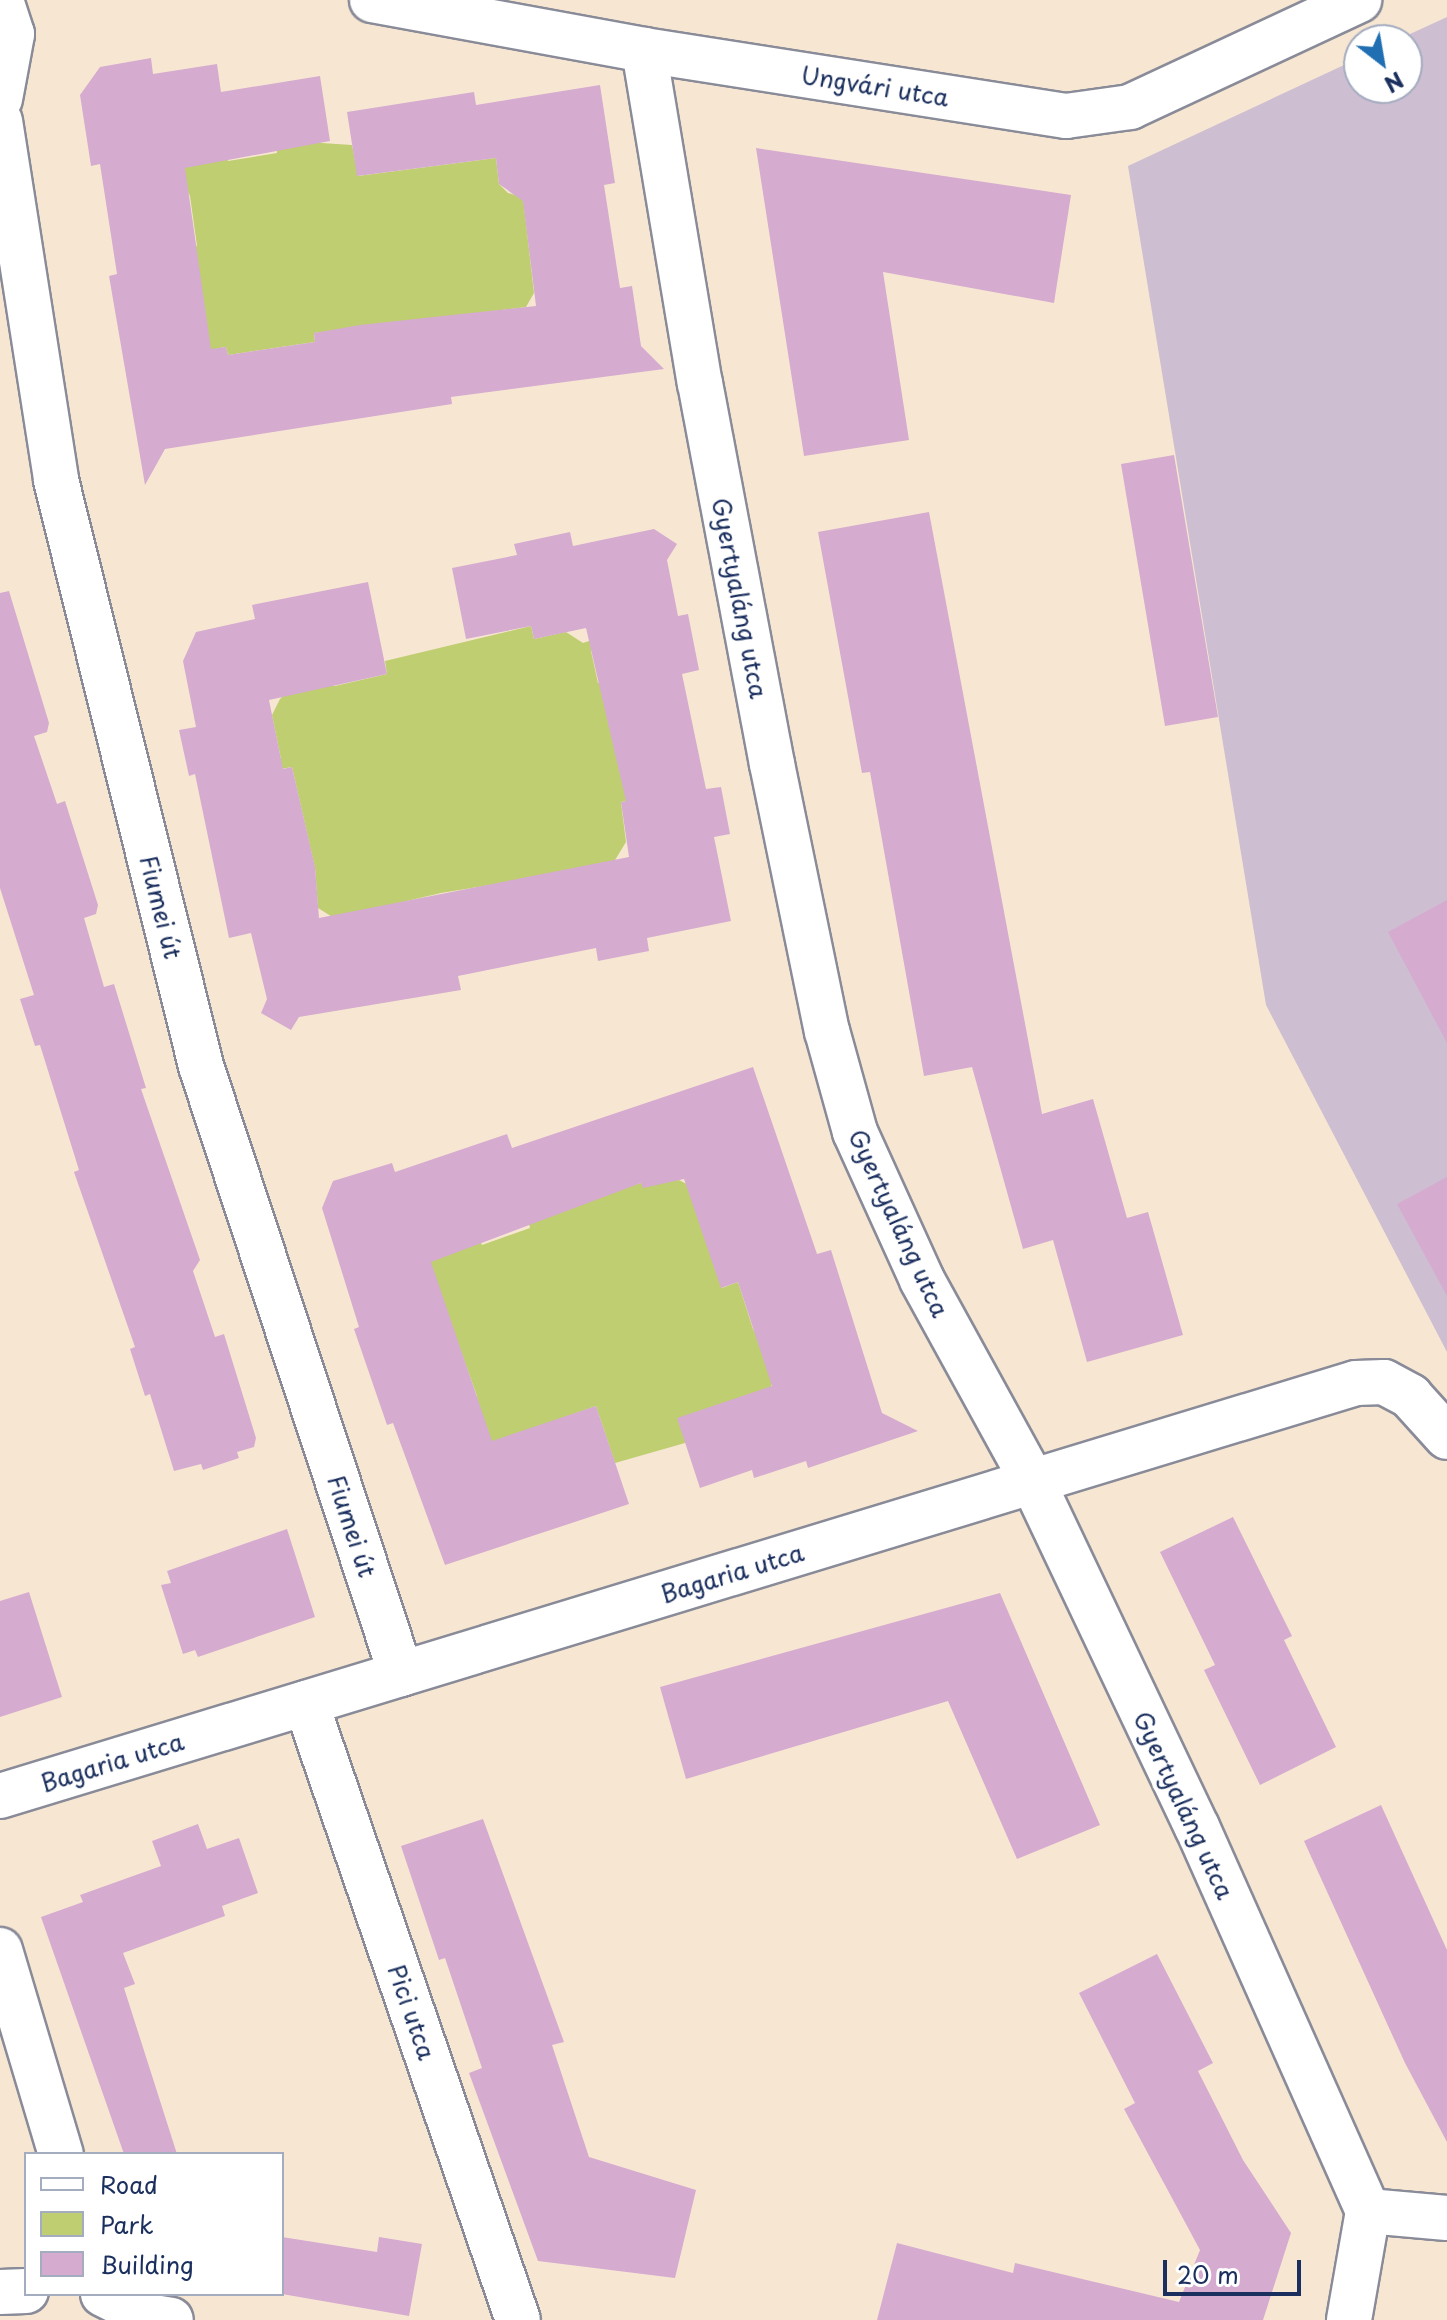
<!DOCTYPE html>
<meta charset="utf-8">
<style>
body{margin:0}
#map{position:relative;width:1447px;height:2320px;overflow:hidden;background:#f7e7d2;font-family:"Playpen Sans",sans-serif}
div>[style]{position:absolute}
.industrial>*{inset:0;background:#cebed2}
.green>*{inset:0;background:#bfce70}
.building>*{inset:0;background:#d5abd0}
.roads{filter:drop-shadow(2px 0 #898b98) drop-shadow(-2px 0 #898b98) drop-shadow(0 2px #898b98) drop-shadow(0 -2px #898b98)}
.minor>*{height:44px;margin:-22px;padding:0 22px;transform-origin:22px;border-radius:22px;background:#fff}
span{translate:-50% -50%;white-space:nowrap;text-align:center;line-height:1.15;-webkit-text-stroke:8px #fff;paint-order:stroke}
.street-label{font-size:24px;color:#1b2f5e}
.legend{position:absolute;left:24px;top:2152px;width:260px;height:144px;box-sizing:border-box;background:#fff;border:2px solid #a4acbf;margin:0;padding:10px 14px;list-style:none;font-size:24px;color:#1b2f5e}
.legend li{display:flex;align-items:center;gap:16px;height:40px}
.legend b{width:40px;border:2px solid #a4acbf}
.north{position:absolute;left:1343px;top:24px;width:80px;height:80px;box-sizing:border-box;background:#fff;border:2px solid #a4acbf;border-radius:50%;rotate:149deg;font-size:22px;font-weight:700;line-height:32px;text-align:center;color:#1b2f5e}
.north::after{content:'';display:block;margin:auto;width:28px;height:36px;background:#1f6fb2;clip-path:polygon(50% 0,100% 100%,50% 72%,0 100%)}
.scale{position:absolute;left:1163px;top:2260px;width:138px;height:36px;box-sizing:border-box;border:4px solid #1b2f5e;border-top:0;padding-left:10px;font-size:24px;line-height:28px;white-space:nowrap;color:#1b2f5e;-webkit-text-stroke:6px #fff;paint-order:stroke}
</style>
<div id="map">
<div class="industrial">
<i style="clip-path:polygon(1447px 17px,1447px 1352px,1266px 1005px,1128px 166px,1359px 58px,1359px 88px,1407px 88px,1407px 40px,1397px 40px)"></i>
</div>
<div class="green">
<i style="clip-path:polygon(224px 136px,228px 161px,277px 153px,276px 140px,352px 145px,358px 176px,496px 158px,499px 184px,508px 193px,523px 197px,534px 293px,526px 307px,314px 333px,315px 342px,228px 355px,226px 347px,197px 352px,182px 249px,197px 246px,190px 196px,172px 162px)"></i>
<i style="clip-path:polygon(531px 626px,534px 639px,566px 632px,583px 643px,607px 635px,591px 651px,598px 683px,614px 680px,639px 798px,621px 802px,626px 842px,612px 865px,441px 893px,334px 918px,318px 908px,315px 868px,292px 767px,276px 770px,281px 759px,272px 715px,280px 699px,295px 684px,335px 686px,387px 674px,385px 661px)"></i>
<i style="clip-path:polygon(679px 1180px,696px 1189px,722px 1288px,738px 1282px,753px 1329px,778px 1369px,768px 1394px,685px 1443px,615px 1463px,596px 1406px,479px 1448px,477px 1396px,427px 1257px,478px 1236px,482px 1245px,530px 1228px,527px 1216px,641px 1183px)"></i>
</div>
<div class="building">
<i style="clip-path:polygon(151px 58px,153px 74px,217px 64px,221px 92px,320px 76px,330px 141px,185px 168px,211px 349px,226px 347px,228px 355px,315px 342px,314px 333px,360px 325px,536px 306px,523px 201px,499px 184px,496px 158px,357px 176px,347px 112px,474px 92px,476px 105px,600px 85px,615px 183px,604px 185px,620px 288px,632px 286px,641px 346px,664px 369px,451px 397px,452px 404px,165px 449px,145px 485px,109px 276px,117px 274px,100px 164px,91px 166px,80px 95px,100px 67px)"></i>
<i style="clip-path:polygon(756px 148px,1071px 195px,1054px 303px,883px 272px,909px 440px,804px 456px)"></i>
<i style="clip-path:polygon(1174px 455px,1218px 717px,1165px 726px,1121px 464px)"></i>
<i style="clip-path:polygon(929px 512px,1042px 1114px,1093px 1099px,1127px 1218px,1148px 1212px,1183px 1335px,1087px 1362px,1053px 1240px,1023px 1249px,972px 1067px,924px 1076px,870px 772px,862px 773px,818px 532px)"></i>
<i style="clip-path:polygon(654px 529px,677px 544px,667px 560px,678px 616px,688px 614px,699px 670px,682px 674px,706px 789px,721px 787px,730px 834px,714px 837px,731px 921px,647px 938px,649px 951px,598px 961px,596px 948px,458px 976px,461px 990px,299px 1017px,291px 1030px,261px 1013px,267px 999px,251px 933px,229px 938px,195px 774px,189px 776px,179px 730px,196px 727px,183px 661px,196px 632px,255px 619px,252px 605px,368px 582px,387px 674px,269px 700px,283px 769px,292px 767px,315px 867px,319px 918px,629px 857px,621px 802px,626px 801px,586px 628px,534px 639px,531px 626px,466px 639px,452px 568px,517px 555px,514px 544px,570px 532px,573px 546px)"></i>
<i style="clip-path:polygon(9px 591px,49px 723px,47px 732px,34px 736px,57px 804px,65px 801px,98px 905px,96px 914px,84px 918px,104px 987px,114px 984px,146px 1088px,141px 1089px,200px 1260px,193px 1271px,215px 1337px,224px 1334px,256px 1438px,254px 1447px,237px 1452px,239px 1458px,203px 1470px,201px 1464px,174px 1471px,150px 1394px,145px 1396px,130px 1349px,135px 1347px,74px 1172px,79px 1170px,40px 1045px,35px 1046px,20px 999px,34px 995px,0 888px,0 593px)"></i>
<i style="clip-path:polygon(1447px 900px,1447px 1043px,1388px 932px)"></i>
<i style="clip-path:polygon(753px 1067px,817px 1254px,831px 1250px,882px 1413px,918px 1431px,808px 1468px,806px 1461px,754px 1478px,752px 1470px,700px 1488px,677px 1418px,772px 1386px,738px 1282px,721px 1288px,684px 1179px,643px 1188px,641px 1183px,431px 1262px,492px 1441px,596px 1406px,629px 1504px,445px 1565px,393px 1423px,387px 1425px,354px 1329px,359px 1327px,322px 1208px,333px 1181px,392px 1163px,395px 1172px,507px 1134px,512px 1148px)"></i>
<i style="clip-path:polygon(1447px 1177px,1447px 1296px,1397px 1204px)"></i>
<i style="clip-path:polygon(1233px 1517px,1292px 1636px,1284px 1640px,1336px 1747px,1260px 1785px,1204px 1670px,1215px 1665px,1160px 1552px)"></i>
<i style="clip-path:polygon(287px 1529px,315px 1617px,198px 1657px,195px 1650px,183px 1654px,161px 1585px,171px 1583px,167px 1571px)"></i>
<i style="clip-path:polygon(29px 1592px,62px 1697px,0 1717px,0 1601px)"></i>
<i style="clip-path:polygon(1000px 1593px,1100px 1825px,1017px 1859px,948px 1701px,686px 1779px,660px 1687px)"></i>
<i style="clip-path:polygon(1381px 1805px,1447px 1950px,1447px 2142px,1405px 2063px,1304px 1841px)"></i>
<i style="clip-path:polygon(483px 1819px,564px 2042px,552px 2045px,589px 2157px,696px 2190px,675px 2278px,538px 2261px,469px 2073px,482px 2068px,445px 1958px,439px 1960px,401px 1846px)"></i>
<i style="clip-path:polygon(198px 1824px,207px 1849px,239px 1838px,258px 1893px,222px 1906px,225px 1916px,123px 1953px,135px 1984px,124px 1988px,177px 2154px,124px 2154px,41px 1917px,83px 1902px,80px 1895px,161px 1866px,152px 1841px)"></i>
<i style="clip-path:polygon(1157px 1954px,1213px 2063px,1198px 2071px,1243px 2160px,1291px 2233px,1263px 2320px,877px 2320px,897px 2243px,1013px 2273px,1015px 2263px,1179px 2302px,1200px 2250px,1124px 2109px,1135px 2103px,1079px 1993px)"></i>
<i style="clip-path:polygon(282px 2237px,377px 2252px,379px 2237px,422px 2244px,409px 2316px,282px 2294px)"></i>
</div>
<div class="roads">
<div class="minor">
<i style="left:372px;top:0;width:277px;rotate:10.4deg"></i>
<i style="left:644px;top:50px;width:427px;rotate:8.9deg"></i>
<i style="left:1066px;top:116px;width:65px;rotate:-8deg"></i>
<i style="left:1130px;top:107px;width:253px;rotate:-25deg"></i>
<i style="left:644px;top:50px;width:338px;rotate:80.5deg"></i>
<i style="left:700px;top:383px;width:388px;rotate:79.3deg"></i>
<i style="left:772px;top:764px;width:273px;rotate:78.4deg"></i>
<i style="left:827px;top:1031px;width:105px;rotate:74.5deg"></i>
<i style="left:855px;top:1132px;width:162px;rotate:65.6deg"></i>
<i style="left:922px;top:1280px;width:230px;rotate:61.2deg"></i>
<i style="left:1033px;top:1482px;width:382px;rotate:64.6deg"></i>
<i style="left:1197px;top:1827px;width:420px;rotate:66deg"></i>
<i style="left:1368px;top:2211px;width:111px;rotate:99.9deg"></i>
<i style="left:0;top:99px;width:66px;rotate:-79.5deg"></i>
<i style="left:12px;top:34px;width:36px;rotate:-108deg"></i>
<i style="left:0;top:121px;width:363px;rotate:81.1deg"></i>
<i style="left:56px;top:480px;width:604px;rotate:76.1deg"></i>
<i style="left:201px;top:1066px;width:640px;rotate:71.79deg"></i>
<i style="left:306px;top:1703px;width:652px;rotate:71.04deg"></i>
<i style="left:0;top:1796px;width:1417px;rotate:-16.94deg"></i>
<i style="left:1356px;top:1383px;width:28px;rotate:-2deg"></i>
<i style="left:1384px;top:1382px;width:30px;rotate:28deg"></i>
<i style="left:1410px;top:1396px;width:55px;rotate:47.9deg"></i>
<i style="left:0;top:1950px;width:213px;rotate:73.4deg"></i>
<i style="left:1368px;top:2211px;width:79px;rotate:5.1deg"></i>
<i style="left:0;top:2292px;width:26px;rotate:-2deg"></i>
<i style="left:103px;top:2294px;width:49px;rotate:26.6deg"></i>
<i style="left:147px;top:2316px;width:24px;rotate:9deg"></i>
</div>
</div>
<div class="street-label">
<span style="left:875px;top:86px;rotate:9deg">Ungvári utca</span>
<span style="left:740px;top:598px;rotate:79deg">Gyertyaláng utca</span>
<span style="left:161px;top:907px;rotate:76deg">Fiumei út</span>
<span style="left:899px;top:1223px;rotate:65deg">Gyertyaláng utca</span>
<span style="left:352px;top:1526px;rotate:72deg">Fiumei út</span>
<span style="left:732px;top:1573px;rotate:-17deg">Bagaria utca</span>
<span style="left:112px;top:1762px;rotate:-17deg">Bagaria utca</span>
<span style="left:1184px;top:1805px;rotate:65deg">Gyertyaláng utca</span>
<span style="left:412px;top:2012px;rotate:71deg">Pici utca</span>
</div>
<ul class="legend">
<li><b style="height:10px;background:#fff"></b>Road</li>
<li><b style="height:22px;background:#bfce70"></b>Park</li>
<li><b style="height:22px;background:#d5abd0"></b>Building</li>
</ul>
<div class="north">N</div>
<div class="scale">20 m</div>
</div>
